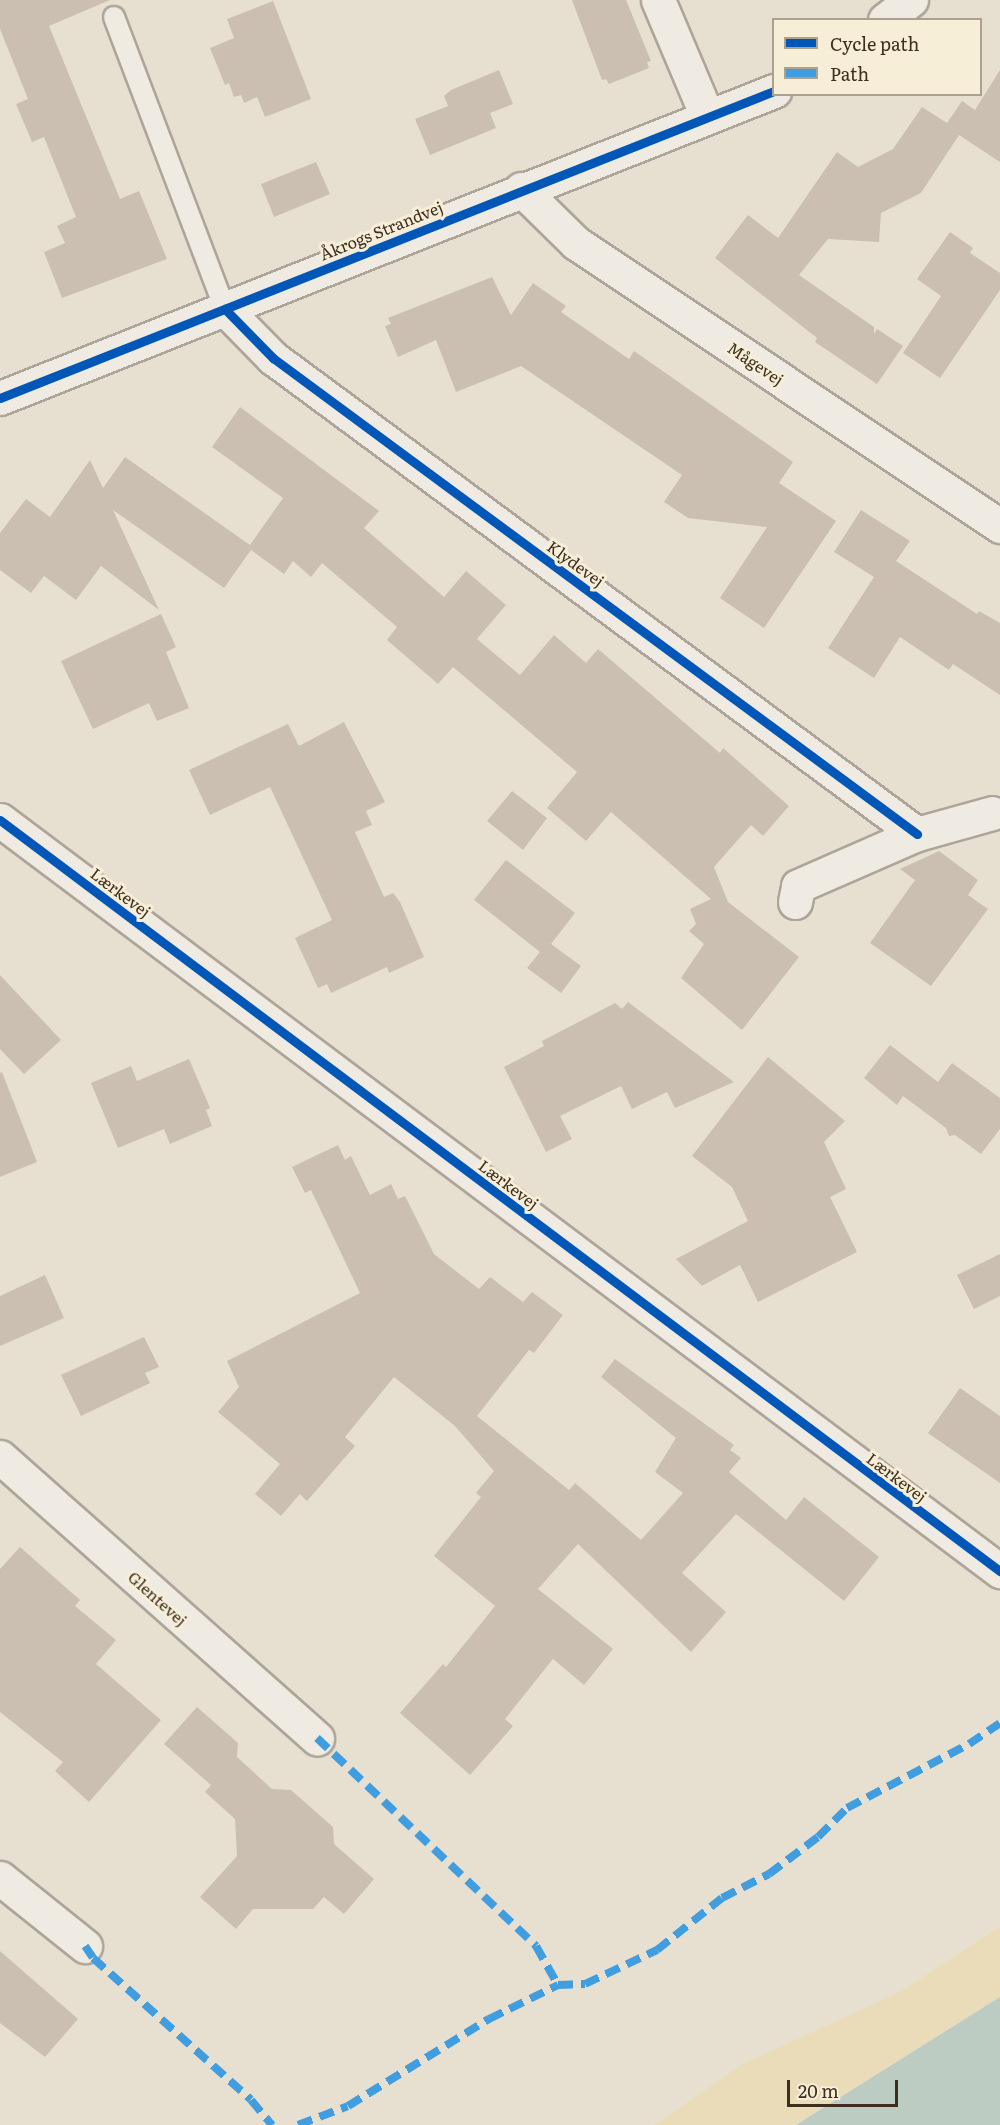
<!DOCTYPE html>
<meta charset="utf-8">
<style>
body{margin:0}
#map{position:relative;width:1000px;height:2125px;overflow:hidden;background:#e7e0d1;font-family:Literata,serif}
div>[style]{position:absolute}
.sand>*{inset:0;background:#eadcb9}
.water>*{inset:0;background:#bcccc2}
.building>*{inset:0;background:#cbbfb2}
.roads{filter:drop-shadow(2px 0 #ada599) drop-shadow(-2px 0 #ada599) drop-shadow(0 2px #ada599) drop-shadow(0 -2px #ada599)}
.lane>*{height:20px;margin:-10px;padding:0 10px;transform-origin:10px;border-radius:10px;background:#efebe3}
.street>*{height:33px;margin:-16.5px;padding:0 16.5px;transform-origin:16.5px;border-radius:16.5px;background:#efebe3}
.secondary>*{height:33px;margin:-16.5px;padding:0 16.5px;transform-origin:16.5px;border-radius:16.5px;background:#efebe3}
.quiet>*{height:8px;margin-top:-4px;transform-origin:0;background:repeating-linear-gradient(90deg,#3f9de0 0 15px,transparent 0 23px)}
.cycleway>*{height:9px;margin:-4.5px;padding:0 4.5px;transform-origin:4.5px;border-radius:4.5px;background:#0057b8}
span{translate:-50% -50%;white-space:nowrap;text-align:center;line-height:1.15;-webkit-text-stroke:6px #f7eed8;paint-order:stroke}
.street-label{font-size:16px;color:#3d2e20}
.legend{position:absolute;left:772px;top:18px;width:210px;height:78px;box-sizing:border-box;background:#f7eed8;border:2px solid #ada18e;margin:0;padding:8px 10px;list-style:none;font-size:18px;color:#3d2e20}
.legend li{display:flex;align-items:center;gap:12px;height:30px}
.legend b{width:30px;border:2px solid #ada18e}
.scale{position:absolute;left:787px;top:2080px;width:111px;height:27px;box-sizing:border-box;border:3px solid #3d2e20;border-top:0;padding-left:8px;font-size:18px;line-height:21px;white-space:nowrap;color:#3d2e20;-webkit-text-stroke:4px #f7eed8;paint-order:stroke}
</style>
<div id="map">
<div class="sand">
<i style="clip-path:polygon(1000px 1926px,1000px 1997px,796px 2125px,654px 2125px,743px 2064px,900px 1992px)"></i>
</div>
<div class="water">
<i style="clip-path:polygon(1000px 1997px,1000px 2125px,796px 2125px)"></i>
</div>
<div class="building">
<i style="clip-path:polygon(0 0,110px 0,49px 26px,120px 199px,139px 191px,167px 259px,62px 298px,44px 252px,65px 243px,57px 226px,76px 217px,44px 137px,32px 142px,16px 104px,28px 99px,0 29px)"></i>
<i style="clip-path:polygon(572px 0,626px 0,651px 61px,647px 62px,649px 68px,609px 84px,606px 79px,602px 80px)"></i>
<i style="clip-path:polygon(273px 1px,311px 99px,265px 117px,257px 97px,244px 103px,241px 95px,234px 97px,229px 83px,225px 85px,210px 48px,234px 38px,227px 19px)"></i>
<i style="clip-path:polygon(499px 70px,513px 104px,490px 113px,496px 128px,430px 155px,415px 119px,448px 106px,444px 96px,451px 90px)"></i>
<i style="clip-path:polygon(1000px 70px,1000px 162px,959px 135px,921px 193px,881px 213px,879px 242px,828px 239px,799px 275px,874px 327px,874px 334px,877px 329px,903px 346px,877px 384px,815px 342px,817px 338px,715px 258px,748px 215px,778px 238px,837px 152px,858px 167px,893px 149px,922px 107px,947px 123px,962px 101px,975px 110px)"></i>
<i style="clip-path:polygon(316px 162px,330px 194px,274px 217px,261px 184px)"></i>
<i style="clip-path:polygon(950px 232px,973px 248px,970px 253px,1000px 273px,1000px 290px,940px 378px,903px 353px,941px 296px,917px 279px)"></i>
<i style="clip-path:polygon(492px 277px,511px 315px,533px 283px,566px 306px,561px 312px,629px 359px,634px 351px,793px 462px,779px 483px,836px 521px,764px 628px,720px 598px,767px 527px,688px 518px,664px 502px,682px 475px,521px 366px,456px 392px,436px 340px,398px 357px,385px 326px,391px 324px,388px 318px)"></i>
<i style="clip-path:polygon(240px 407px,379px 511px,364px 528px,444px 597px,466px 571px,506px 605px,477px 639px,520px 675px,554px 635px,586px 663px,598px 649px,720px 753px,723px 748px,789px 806px,763px 836px,751px 825px,714px 867px,728px 902px,799px 957px,742px 1030px,681px 978px,704px 944px,689px 931px,696px 924px,690px 909px,711px 899px,611px 812px,586px 841px,547px 808px,577px 772px,453px 667px,438px 684px,387px 640px,397px 627px,322px 563px,311px 577px,293px 561px,284px 574px,251px 550px,224px 588px,113px 510px,159px 610px,101px 566px,76px 600px,44px 576px,31px 593px,0 570px,0 533px,26px 499px,50px 517px,90px 460px,103px 488px,125px 457px,250px 545px,283px 498px,212px 447px)"></i>
<i style="clip-path:polygon(861px 510px,910px 541px,896px 561px,977px 614px,979px 611px,1000px 623px,1000px 695px,953px 664px,949px 670px,900px 637px,874px 678px,828px 648px,874px 577px,834px 552px)"></i>
<i style="clip-path:polygon(161px 614px,176px 647px,166px 652px,189px 708px,157px 721px,149px 703px,93px 729px,61px 661px)"></i>
<i style="clip-path:polygon(344px 722px,385px 802px,366px 811px,372px 825px,355px 832px,384px 897px,393px 893px,400px 902px,424px 957px,389px 973px,387px 967px,331px 993px,327px 984px,318px 988px,295px 938px,332px 920px,270px 787px,210px 815px,189px 770px,288px 724px,299px 746px)"></i>
<i style="clip-path:polygon(512px 791px,547px 818px,523px 850px,487px 821px)"></i>
<i style="clip-path:polygon(939px 851px,978px 880px,968px 895px,988px 909px,931px 986px,870px 943px,915px 880px,900px 869px)"></i>
<i style="clip-path:polygon(506px 860px,575px 913px,551px 944px,581px 966px,561px 993px,527px 968px,540px 952px,474px 900px)"></i>
<i style="clip-path:polygon(0 975px,61px 1040px,24px 1074px,0 1049px)"></i>
<i style="clip-path:polygon(628px 1002px,734px 1082px,675px 1108px,667px 1092px,632px 1109px,621px 1086px,560px 1116px,572px 1139px,546px 1152px,504px 1067px,544px 1046px,542px 1041px,615px 1003px,622px 1009px)"></i>
<i style="clip-path:polygon(890px 1045px,938px 1082px,952px 1063px,1000px 1098px,1000px 1129px,981px 1154px,955px 1135px,949px 1136px,946px 1128px,903px 1096px,897px 1105px,864px 1078px)"></i>
<i style="clip-path:polygon(768px 1057px,845px 1121px,824px 1142px,846px 1189px,830px 1197px,857px 1252px,758px 1302px,740px 1265px,702px 1286px,676px 1259px,748px 1221px,732px 1187px,692px 1156px)"></i>
<i style="clip-path:polygon(189px 1059px,210px 1108px,206px 1110px,212px 1126px,170px 1144px,164px 1129px,118px 1148px,91px 1083px,131px 1066px,137px 1081px)"></i>
<i style="clip-path:polygon(2px 1072px,37px 1162px,0 1177px,0 1073px)"></i>
<i style="clip-path:polygon(338px 1145px,345px 1160px,351px 1156px,370px 1195px,391px 1184px,398px 1199px,405px 1196px,434px 1254px,479px 1289px,490px 1277px,523px 1302px,532px 1292px,563px 1315px,534px 1353px,529px 1350px,477px 1416px,569px 1490px,575px 1483px,641px 1540px,683px 1493px,655px 1472px,676px 1438px,601px 1377px,615px 1359px,734px 1445px,730px 1450px,741px 1458px,729px 1472px,786px 1520px,804px 1497px,879px 1557px,844px 1601px,736px 1514px,682px 1573px,726px 1612px,691px 1652px,578px 1544px,538px 1589px,613px 1649px,584px 1685px,553px 1659px,505px 1719px,513px 1726px,470px 1775px,400px 1713px,443px 1664px,446px 1667px,495px 1606px,434px 1556px,481px 1497px,476px 1493px,494px 1471px,455px 1426px,394px 1377px,345px 1437px,355px 1446px,307px 1501px,300px 1494px,281px 1516px,255px 1494px,280px 1464px,218px 1412px,239px 1387px,227px 1361px,360px 1293px,311px 1190px,305px 1193px,292px 1167px)"></i>
<i style="clip-path:polygon(1000px 1254px,1000px 1296px,974px 1309px,957px 1275px)"></i>
<i style="clip-path:polygon(45px 1275px,64px 1318px,0 1346px,0 1296px)"></i>
<i style="clip-path:polygon(144px 1337px,159px 1367px,145px 1373px,150px 1383px,81px 1416px,61px 1375px)"></i>
<i style="clip-path:polygon(960px 1388px,1000px 1416px,1000px 1483px,928px 1433px)"></i>
<i style="clip-path:polygon(20px 1547px,80px 1600px,75px 1606px,116px 1640px,96px 1664px,161px 1720px,89px 1802px,55px 1771px,63px 1762px,0 1712px,0 1569px)"></i>
<i style="clip-path:polygon(197px 1707px,238px 1743px,237px 1757px,272px 1789px,291px 1790px,333px 1827px,334px 1844px,374px 1879px,344px 1914px,324px 1897px,313px 1909px,253px 1909px,236px 1929px,200px 1897px,237px 1856px,235px 1819px,205px 1792px,211px 1785px,164px 1744px)"></i>
<i style="clip-path:polygon(0 1951px,78px 2019px,45px 2057px,0 2023px)"></i>
</div>
<div class="roads">
<div class="lane">
<i style="left:114px;top:17px;width:312px;rotate:69.2deg"></i>
</div>
<div class="street">
<i style="left:658px;top:0;width:126px;rotate:67.1deg"></i>
<i style="left:521px;top:189px;width:77px;rotate:44.5deg"></i>
<i style="left:576px;top:243px;width:510px;rotate:33.72deg"></i>
<i style="left:225px;top:309px;width:69px;rotate:45.6deg"></i>
<i style="left:273px;top:358px;width:801px;rotate:36.47deg"></i>
<i style="left:0;top:820px;width:1251px;rotate:36.91deg"></i>
<i style="left:795px;top:902px;width:16px;rotate:-79deg"></i>
<i style="left:798px;top:886px;width:130px;rotate:-23.6deg"></i>
<i style="left:917px;top:834px;width:78px;rotate:-15.6deg"></i>
<i style="left:0;top:1457px;width:424px;rotate:41.6deg"></i>
<i style="left:0;top:1878px;width:109px;rotate:38.7deg"></i>
</div>
<div class="secondary">
<i style="left:885px;top:20px;width:33px;rotate:-38deg"></i>
<i style="left:0;top:398px;width:833px;rotate:-21.64deg"></i>
</div>
</div>
<div class="quiet">
<i style="left:317px;top:1738px;width:302px;rotate:43.5deg"></i>
<i style="left:536px;top:1946px;width:45px;rotate:60.6deg"></i>
<i style="left:85px;top:1946px;width:14px;rotate:56deg"></i>
<i style="left:93px;top:1958px;width:212px;rotate:41.9deg"></i>
<i style="left:251px;top:2100px;width:33px;rotate:50deg"></i>
<i style="left:298px;top:2125px;width:53px;rotate:-20.8deg"></i>
<i style="left:348px;top:2106px;width:166px;rotate:-31.7deg"></i>
<i style="left:489px;top:2019px;width:77px;rotate:-26.2deg"></i>
<i style="left:558px;top:1985px;width:27px;rotate:-2deg"></i>
<i style="left:585px;top:1984px;width:80px;rotate:-25.3deg"></i>
<i style="left:657px;top:1950px;width:83px;rotate:-38.7deg"></i>
<i style="left:722px;top:1898px;width:53px;rotate:-27.1deg"></i>
<i style="left:769px;top:1874px;width:61px;rotate:-37.1deg"></i>
<i style="left:818px;top:1837px;width:41px;rotate:-45deg"></i>
<i style="left:847px;top:1808px;width:138px;rotate:-27.7deg"></i>
<i style="left:969px;top:1744px;width:37px;rotate:-34deg"></i>
</div>
<div class="cycleway">
<i style="left:225px;top:309px;width:69px;rotate:45.6deg"></i>
<i style="left:273px;top:358px;width:801px;rotate:36.47deg"></i>
<i style="left:0;top:398px;width:833px;rotate:-21.64deg"></i>
<i style="left:0;top:820px;width:1251px;rotate:36.91deg"></i>
</div>
<div class="street-label">
<span style="left:381px;top:230px;rotate:-22deg">Åkrogs Strandvej</span>
<span style="left:756px;top:363px;rotate:34deg">Mågevej</span>
<span style="left:576px;top:563px;rotate:36deg">Klydevej</span>
<span style="left:121px;top:892px;rotate:37deg">Lærkevej</span>
<span style="left:509px;top:1184px;rotate:37deg">Lærkevej</span>
<span style="left:897px;top:1477px;rotate:37deg">Lærkevej</span>
<span style="left:158px;top:1598px;rotate:42deg">Glentevej</span>
</div>
<ul class="legend">
<li><b style="height:8px;background:#0057b8"></b>Cycle path</li>
<li><b style="height:8px;background:#3f9de0"></b>Path</li>
</ul>
<div class="scale">20 m</div>
</div>
